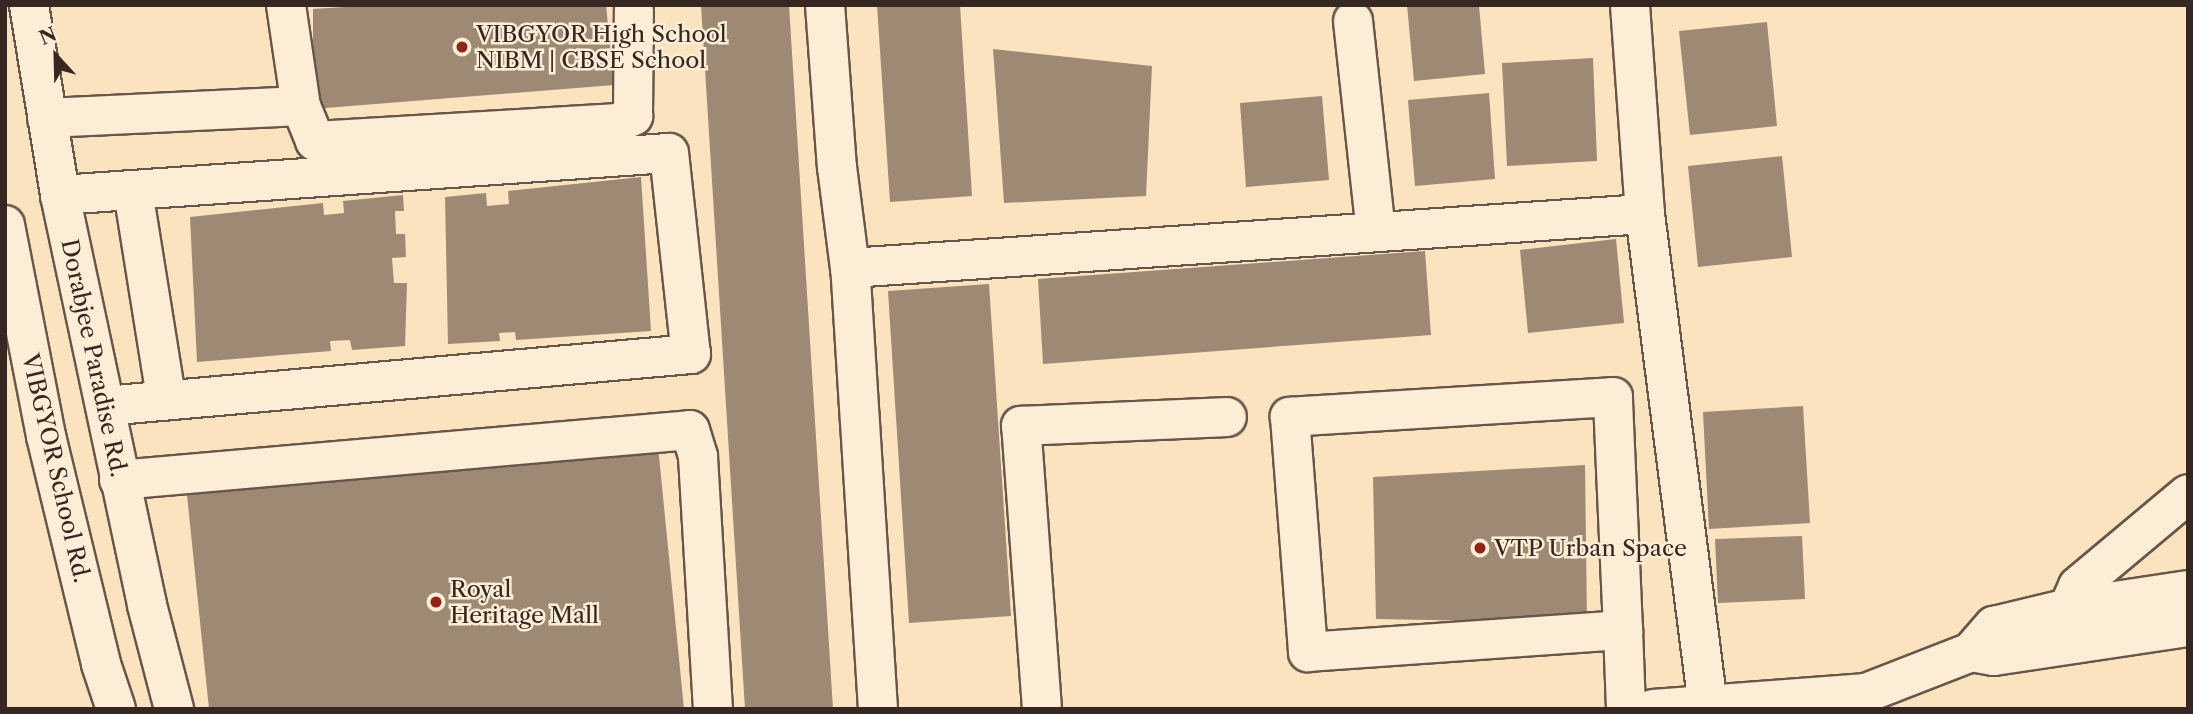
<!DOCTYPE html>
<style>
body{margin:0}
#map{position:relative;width:2193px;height:714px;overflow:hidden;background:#fbe3c0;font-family:"Libre Caslon Text",serif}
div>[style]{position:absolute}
.building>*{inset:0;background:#9d8974}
.roads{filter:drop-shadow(2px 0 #68564a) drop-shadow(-2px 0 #68564a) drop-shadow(0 2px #68564a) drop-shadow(0 -2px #68564a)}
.minor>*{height:38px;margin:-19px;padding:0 19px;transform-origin:19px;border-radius:19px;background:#fcedd6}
.dots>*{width:19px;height:19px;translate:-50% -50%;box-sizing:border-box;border:4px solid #fcedd6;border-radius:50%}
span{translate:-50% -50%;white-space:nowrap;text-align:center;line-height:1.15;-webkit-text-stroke:5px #fcedd6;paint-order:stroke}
.poi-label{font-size:23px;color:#372722}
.left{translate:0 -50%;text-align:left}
.street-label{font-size:23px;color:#372722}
.frame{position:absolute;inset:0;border:7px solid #372722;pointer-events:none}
.north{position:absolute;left:21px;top:21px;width:70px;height:70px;-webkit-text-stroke:5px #fcedd6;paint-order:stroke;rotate:338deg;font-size:19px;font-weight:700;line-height:28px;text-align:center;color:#372722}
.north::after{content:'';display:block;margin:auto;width:24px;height:32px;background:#372722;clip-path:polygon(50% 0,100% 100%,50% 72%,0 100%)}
</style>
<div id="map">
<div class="building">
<i style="clip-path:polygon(377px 5px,606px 5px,614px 85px,313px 109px,313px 9px)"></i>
<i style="clip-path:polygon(701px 5px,789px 5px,833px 709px,745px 709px)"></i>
<i style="clip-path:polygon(877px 5px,960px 5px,972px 196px,890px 202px)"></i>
<i style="clip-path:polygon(1407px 5px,1479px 5px,1485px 74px,1414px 81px)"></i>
<i style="clip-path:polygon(1767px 22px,1777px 126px,1690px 135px,1679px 31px)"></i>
<i style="clip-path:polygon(993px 49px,1152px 66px,1146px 196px,1004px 203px)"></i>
<i style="clip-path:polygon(1593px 58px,1597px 161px,1507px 166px,1502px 63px)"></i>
<i style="clip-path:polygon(1489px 93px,1495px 179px,1415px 186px,1408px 100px)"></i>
<i style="clip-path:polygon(1322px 96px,1329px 180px,1246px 187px,1240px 103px)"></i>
<i style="clip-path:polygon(1782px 156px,1792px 257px,1698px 267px,1688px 166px)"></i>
<i style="clip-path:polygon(641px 177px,651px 331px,516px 340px,515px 332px,499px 333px,500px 341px,448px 344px,445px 197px,486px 193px,487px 206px,509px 204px,508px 191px)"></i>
<i style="clip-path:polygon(403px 195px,404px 211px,395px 211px,396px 234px,405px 234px,406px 257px,392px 258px,394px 283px,407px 283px,405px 346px,352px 350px,350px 340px,330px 341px,331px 351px,197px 362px,190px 217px,323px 203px,324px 215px,344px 213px,343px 201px)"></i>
<i style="clip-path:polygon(1616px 239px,1624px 323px,1528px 333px,1520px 250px)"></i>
<i style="clip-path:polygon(1425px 251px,1431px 335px,1043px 364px,1038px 279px)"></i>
<i style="clip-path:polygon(989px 284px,1011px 616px,909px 623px,888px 291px)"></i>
<i style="clip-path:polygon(1803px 406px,1810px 523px,1709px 529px,1703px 412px)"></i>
<i style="clip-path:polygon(658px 446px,684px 709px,209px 709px,187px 495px)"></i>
<i style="clip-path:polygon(1585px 465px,1587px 623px,1376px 619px,1373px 477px)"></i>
<i style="clip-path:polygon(1802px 536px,1805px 599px,1718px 603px,1715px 539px)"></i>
</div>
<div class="roads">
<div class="minor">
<i style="left:29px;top:5px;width:193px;rotate:80.7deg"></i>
<i style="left:60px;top:195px;width:419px;rotate:78deg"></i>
<i style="left:147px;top:605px;width:107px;rotate:75.4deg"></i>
<i style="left:286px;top:5px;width:102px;rotate:81.6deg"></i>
<i style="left:301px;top:106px;width:38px;rotate:68deg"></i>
<i style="left:315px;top:141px;width:304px;rotate:-3.4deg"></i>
<i style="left:618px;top:123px;width:17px;rotate:-25deg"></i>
<i style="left:633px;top:116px;width:106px;rotate:-89.5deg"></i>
<i style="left:825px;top:5px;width:162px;rotate:85.8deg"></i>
<i style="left:837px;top:167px;width:102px;rotate:82.7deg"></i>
<i style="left:1630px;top:5px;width:210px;rotate:85.9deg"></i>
<i style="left:1353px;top:21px;width:212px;rotate:83.8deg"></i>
<i style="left:47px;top:118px;width:254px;rotate:-2.7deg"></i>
<i style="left:133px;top:191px;width:209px;rotate:80.9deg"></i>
<i style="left:60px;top:195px;width:610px;rotate:-3.95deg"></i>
<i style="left:669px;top:153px;width:202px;rotate:83.8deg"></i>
<i style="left:691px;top:354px;width:588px;rotate:174.93deg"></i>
<i style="left:5px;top:225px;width:215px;rotate:79deg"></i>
<i style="left:46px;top:436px;width:235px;rotate:76.4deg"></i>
<i style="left:101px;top:664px;width:47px;rotate:71.6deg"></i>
<i style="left:119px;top:480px;width:573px;rotate:-5deg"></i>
<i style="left:690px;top:430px;width:28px;rotate:73deg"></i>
<i style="left:698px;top:457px;width:252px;rotate:86.6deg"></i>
<i style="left:2062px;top:622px;width:39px;rotate:-66deg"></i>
<i style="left:2078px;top:586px;width:143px;rotate:-39.9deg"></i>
<i style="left:1623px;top:630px;width:233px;rotate:-92.5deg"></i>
<i style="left:1613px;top:397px;width:324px;rotate:176.5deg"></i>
<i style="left:1290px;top:417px;width:236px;rotate:85.6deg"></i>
<i style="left:1308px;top:652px;width:316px;rotate:-4deg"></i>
<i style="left:1623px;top:630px;width:79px;rotate:87.8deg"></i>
<i style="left:1971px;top:652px;width:23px;rotate:10deg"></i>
<i style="left:1994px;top:656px;width:196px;rotate:-8.5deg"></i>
<i style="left:878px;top:709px;width:442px;rotate:-93.6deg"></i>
<i style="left:850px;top:268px;width:797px;rotate:-3.89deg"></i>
<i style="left:1645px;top:214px;width:499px;rotate:82.7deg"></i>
<i style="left:1042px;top:709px;width:284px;rotate:-94.2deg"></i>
<i style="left:1021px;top:426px;width:206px;rotate:-2.5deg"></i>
<i style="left:1653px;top:709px;width:214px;rotate:-4.3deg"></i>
<i style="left:1866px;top:693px;width:113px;rotate:-21.3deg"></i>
<i style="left:1971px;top:652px;width:35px;rotate:-49deg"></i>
<i style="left:1994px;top:626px;width:77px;rotate:-13.5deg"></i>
<i style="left:2069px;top:608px;width:120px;rotate:-8.6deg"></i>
</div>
</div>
<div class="dots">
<i style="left:462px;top:47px;background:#8f2418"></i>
<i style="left:1480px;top:548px;background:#8f2418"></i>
<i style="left:436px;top:602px;background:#8f2418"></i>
</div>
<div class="poi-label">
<span class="left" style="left:476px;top:47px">VIBGYOR High School<br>NIBM | CBSE School</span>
<span class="left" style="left:1494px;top:548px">VTP Urban Space</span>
<span class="left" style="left:450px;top:602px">Royal<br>Heritage Mall</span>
</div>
<div class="street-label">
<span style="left:94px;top:358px;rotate:78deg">Dorabjee Paradise Rd.</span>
<span style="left:56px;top:468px;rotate:77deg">VIBGYOR School Rd.</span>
</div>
<div class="frame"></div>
<div class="north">N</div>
</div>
